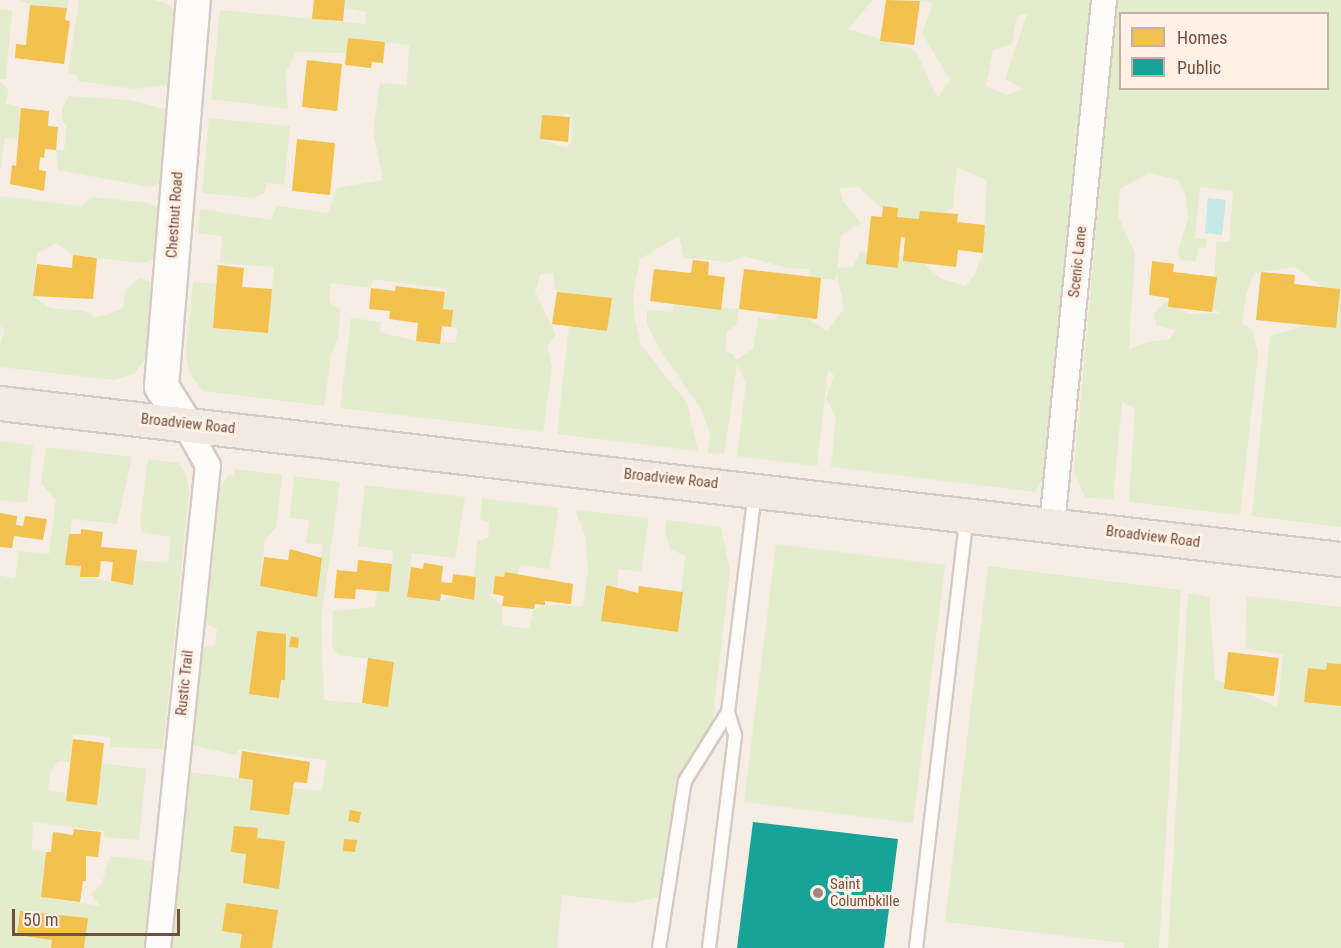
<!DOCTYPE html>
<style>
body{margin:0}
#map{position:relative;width:1341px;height:948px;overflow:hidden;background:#f6ede5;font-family:"Roboto Condensed",sans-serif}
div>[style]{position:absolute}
.green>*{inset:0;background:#e4ecce}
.water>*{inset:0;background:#c6e9e7}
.homes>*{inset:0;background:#f2c14e}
.public>*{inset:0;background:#17a398}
.roads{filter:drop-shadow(2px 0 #d7cac3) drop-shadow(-2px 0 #d7cac3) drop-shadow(0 2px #d7cac3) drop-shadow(0 -2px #d7cac3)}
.lane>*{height:12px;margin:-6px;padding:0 6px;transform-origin:6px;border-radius:6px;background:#fefcfb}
.street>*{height:24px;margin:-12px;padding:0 12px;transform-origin:12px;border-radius:12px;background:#fefcfb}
.secondary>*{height:33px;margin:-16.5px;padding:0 16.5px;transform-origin:16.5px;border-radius:16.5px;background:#fefcfb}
.primary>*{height:33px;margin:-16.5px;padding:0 16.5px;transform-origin:16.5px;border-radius:16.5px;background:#f2eae2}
.dots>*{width:16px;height:16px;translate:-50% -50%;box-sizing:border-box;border:3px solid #fff1e5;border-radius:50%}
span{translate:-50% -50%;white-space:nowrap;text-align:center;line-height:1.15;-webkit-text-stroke:6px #fff1e5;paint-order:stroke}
.street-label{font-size:15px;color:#754f44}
.poi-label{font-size:15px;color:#754f44}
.left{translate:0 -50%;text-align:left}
.legend{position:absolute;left:1119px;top:12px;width:210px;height:78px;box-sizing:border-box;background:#fff1e5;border:2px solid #c8b0a5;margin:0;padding:8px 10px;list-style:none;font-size:18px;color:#754f44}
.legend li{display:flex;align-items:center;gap:12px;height:30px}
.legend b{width:30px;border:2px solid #c8b0a5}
.scale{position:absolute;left:12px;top:909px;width:168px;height:27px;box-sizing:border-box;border:3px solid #754f44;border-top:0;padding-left:8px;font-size:18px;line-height:21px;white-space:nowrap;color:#754f44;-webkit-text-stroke:4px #fff1e5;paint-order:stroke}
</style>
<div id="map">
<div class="green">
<i style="clip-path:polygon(20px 0,69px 0,67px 8px,30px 5px)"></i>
<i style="clip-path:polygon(79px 0,153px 0,168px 4px,177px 13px,169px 85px,134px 89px,78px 81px,78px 76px,68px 73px)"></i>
<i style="clip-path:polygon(evenodd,345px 0,873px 0,848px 29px,915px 50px,938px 98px,950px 80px,922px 33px,933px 3px,914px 0,1091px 0,1047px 472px,1035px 492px,831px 467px,836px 417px,826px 399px,834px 376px,828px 369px,817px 466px,737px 456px,746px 383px,737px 365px,724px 454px,708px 453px,710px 434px,701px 409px,661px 351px,647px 324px,647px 310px,672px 312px,674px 304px,739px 309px,736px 326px,727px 331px,725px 351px,733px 354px,736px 360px,753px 349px,758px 318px,775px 320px,779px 311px,799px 313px,827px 331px,844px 309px,837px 273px,835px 280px,809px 277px,809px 269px,787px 268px,744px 256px,730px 262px,684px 258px,679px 236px,640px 259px,633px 295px,635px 320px,641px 345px,687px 403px,698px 451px,557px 434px,569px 326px,607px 331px,555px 290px,553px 273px,541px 274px,535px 291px,556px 335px,547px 346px,552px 366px,543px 432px,340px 408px,351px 318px,381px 322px,380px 332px,416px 341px,455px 343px,458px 330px,451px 327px,452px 310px,443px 309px,447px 289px,373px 279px,371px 288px,330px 283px,329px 302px,340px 309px,339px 335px,331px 355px,324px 406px,203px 391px,189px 372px,186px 354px,193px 282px,217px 284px,213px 328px,268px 333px,274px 267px,220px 263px,222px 236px,198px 233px,200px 209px,271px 220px,277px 206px,328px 213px,337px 188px,383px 180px,373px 131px,380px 83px,407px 85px,409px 45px,348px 38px,346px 53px,296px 52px,285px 74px,288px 109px,211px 99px,220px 10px,365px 24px,366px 12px,344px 8px,345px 0,1027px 14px,1005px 79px,1023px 89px,1006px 95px,986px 86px,993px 50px,1012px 44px,1017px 16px,1027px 14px,345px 0,567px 113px,572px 119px,572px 139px,567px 148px,540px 139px,541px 126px,567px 113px,345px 0,957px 167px,987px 180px,983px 253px,974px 276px,965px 286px,940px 278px,918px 258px,860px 252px,853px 267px,837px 268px,841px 235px,861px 223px,843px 201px,839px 188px,859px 187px,875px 203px,913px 227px,953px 208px,957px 167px)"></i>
<i style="clip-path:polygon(evenodd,1117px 0,1341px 0,1341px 527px,1252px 516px,1270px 336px,1317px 322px,1337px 298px,1295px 267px,1254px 273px,1246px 295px,1242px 324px,1253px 330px,1258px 354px,1240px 515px,1129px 502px,1135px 408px,1122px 402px,1113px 500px,1085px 497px,1074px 472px,1117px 0,1120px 14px,1328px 14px,1328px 88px,1120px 88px,1120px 14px,1117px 0,1149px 173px,1178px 180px,1186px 196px,1188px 219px,1178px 251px,1181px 260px,1196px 261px,1198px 247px,1206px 248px,1207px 239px,1195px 238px,1200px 187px,1233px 191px,1229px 242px,1216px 242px,1216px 247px,1213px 308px,1220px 313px,1189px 314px,1166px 301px,1154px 314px,1157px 326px,1175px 330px,1170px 339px,1147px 342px,1129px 349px,1135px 253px,1118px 216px,1120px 189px,1149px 173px)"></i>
<i style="clip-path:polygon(0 9px,12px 11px,6px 79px,0 79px)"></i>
<i style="clip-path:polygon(0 81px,9px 91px,5px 103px,21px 108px,18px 139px,5px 138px,0 171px)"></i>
<i style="clip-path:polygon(69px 96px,129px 100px,168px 110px,163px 182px,150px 187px,58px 170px,56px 150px,64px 150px,67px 125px,62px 122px,62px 109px)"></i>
<i style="clip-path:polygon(209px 118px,290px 126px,284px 185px,267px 183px,265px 193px,254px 198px,202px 193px)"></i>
<i style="clip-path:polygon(0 196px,81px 206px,93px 197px,148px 203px,161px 211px,158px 258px,142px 263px,73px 255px,56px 243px,37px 253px,33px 296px,50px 308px,85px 311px,94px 317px,106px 315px,123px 308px,125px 290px,140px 278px,155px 283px,146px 357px,135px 373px,115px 380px,0 367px,0 344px,5px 330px,0 326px)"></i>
<i style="clip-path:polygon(0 441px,33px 445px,27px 503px,0 500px)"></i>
<i style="clip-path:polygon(46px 447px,132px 457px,117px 524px,72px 519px,65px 565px,81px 566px,81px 577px,133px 585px,136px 560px,168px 563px,171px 537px,142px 532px,140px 522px,148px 459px,179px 463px,186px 474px,189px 493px,163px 749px,111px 747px,110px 737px,73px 734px,70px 762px,59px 761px,50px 773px,48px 791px,67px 793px,66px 801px,97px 804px,102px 763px,146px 769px,139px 840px,105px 837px,103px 831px,33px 822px,32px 850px,46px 852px,41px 897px,100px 906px,91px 894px,102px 883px,110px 856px,179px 864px,189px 772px,253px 780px,250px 810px,289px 815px,293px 788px,322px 791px,326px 760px,238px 749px,236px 755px,191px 745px,201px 648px,215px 645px,217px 629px,205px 623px,218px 490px,229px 475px,234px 476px,235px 469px,282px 475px,276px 528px,265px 539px,260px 586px,316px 596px,323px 545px,306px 543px,309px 520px,290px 518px,294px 476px,340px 482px,321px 619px,324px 700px,388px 706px,394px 662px,339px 655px,332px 646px,333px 611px,375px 607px,377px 591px,389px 592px,393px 551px,358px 546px,365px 485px,465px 497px,455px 558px,412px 553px,407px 597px,440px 601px,451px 597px,473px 600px,477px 541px,488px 538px,489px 523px,480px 519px,482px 498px,559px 508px,549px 569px,520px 565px,518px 574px,495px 577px,493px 594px,489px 594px,502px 606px,502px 625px,529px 629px,534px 609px,545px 605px,583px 606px,588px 571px,586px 538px,575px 510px,649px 518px,641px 572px,619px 569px,617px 587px,605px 585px,602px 614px,626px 616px,634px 626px,678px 631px,685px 555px,671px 550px,665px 532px,666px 520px,721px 527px,730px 571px,712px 725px,679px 775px,658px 897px,633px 903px,562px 895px,557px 948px,0 948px,0 575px,15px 579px,19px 551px,49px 554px,56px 500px,41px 483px)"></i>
<i style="clip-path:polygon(776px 544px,945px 565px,913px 823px,744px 802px)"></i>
<i style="clip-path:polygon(988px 566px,1181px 590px,1159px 948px,1124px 948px,1124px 943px,945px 922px)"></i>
<i style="clip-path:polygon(1188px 593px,1209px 597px,1215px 679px,1277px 707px,1283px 655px,1245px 648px,1247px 596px,1341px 607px,1341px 948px,1168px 948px)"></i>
</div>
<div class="water">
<i style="clip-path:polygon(1208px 198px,1226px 200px,1222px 235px,1205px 233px)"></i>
</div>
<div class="homes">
<i style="clip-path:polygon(314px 0,345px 0,343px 21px,312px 19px)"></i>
<i style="clip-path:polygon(886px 0,920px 1px,914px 45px,880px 41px)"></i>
<i style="clip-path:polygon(30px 5px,67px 8px,65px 20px,70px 21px,64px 64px,15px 58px,16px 44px,26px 45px)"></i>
<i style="clip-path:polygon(348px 38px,385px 42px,383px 63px,372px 62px,371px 68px,345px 65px)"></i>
<i style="clip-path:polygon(307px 60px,342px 64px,337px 111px,302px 107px)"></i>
<i style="clip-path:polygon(21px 108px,49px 111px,48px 126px,58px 127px,56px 150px,45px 149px,44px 158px,40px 157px,39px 170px,46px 171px,44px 191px,10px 184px,12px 165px,16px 166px)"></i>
<i style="clip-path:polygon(542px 115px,570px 117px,568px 142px,540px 139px)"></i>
<i style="clip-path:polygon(297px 139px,335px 143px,330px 195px,292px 191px)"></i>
<i style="clip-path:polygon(883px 206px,898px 208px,897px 217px,919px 219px,920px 211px,958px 214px,957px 222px,985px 225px,983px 253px,958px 250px,956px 267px,903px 261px,905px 238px,901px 237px,898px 268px,866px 264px,871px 216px,882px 217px)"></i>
<i style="clip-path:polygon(73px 255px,97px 258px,93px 299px,33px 296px,37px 264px,72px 268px)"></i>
<i style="clip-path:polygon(693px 260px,709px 262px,708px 275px,725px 277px,721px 310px,650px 301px,654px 269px,691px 273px)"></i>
<i style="clip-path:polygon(1152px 261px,1174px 264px,1173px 272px,1217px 277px,1212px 312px,1168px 307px,1169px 298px,1149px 295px)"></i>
<i style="clip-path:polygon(218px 265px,244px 268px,242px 287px,272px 289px,268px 333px,213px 328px)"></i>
<i style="clip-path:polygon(744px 269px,821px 278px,817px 319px,739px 309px)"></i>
<i style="clip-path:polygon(1261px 272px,1295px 275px,1294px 284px,1340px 289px,1336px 328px,1256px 320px)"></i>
<i style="clip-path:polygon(396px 286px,445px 292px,443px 309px,453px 310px,451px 327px,442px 326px,440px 344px,416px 341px,418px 323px,389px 319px,390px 311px,369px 309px,371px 288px,395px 291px)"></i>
<i style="clip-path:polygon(557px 292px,612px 298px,607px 331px,552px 324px)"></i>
<i style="clip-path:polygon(0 513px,17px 516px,16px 525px,23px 526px,25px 516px,47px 519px,43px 540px,14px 536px,12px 548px,0 547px)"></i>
<i style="clip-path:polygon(81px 529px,103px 532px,101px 547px,137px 550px,133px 585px,111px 581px,113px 562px,101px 561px,99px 577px,80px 577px,81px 566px,65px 565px,69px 534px,81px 534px)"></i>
<i style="clip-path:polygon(290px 549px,322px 558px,317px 597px,260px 586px,264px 557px,288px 560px)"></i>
<i style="clip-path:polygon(358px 560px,392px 564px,389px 592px,356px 589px,355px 599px,334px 598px,337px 570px,357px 572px)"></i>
<i style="clip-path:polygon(424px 563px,443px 566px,441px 582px,452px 583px,453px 574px,476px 577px,474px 600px,441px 594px,440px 601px,407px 597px,411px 567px,423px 569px)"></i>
<i style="clip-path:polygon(505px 572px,573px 584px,571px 604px,545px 601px,545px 605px,535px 604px,534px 609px,502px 606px,504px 596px,493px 594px,495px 576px,504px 577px)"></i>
<i style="clip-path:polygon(606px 585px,638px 593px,639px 586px,683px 592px,678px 632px,601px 621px)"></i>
<i style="clip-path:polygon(257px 631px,286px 634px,285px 680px,281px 680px,279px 698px,249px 694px)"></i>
<i style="clip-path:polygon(291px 636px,299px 638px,298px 648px,289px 647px)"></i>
<i style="clip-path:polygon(1228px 652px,1279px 658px,1274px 696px,1224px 689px)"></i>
<i style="clip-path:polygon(368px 658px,394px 662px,388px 707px,362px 703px)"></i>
<i style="clip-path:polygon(1327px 663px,1341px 664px,1341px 706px,1304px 702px,1308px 668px,1326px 670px)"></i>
<i style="clip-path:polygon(73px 739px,104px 743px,97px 805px,66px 801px)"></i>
<i style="clip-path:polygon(242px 751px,310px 762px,307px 783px,294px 782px,289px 815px,250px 810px,253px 780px,239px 778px)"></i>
<i style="clip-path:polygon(350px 810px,361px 812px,359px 823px,348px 821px)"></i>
<i style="clip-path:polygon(234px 826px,258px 828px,257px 838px,285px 841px,279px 889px,243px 883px,246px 854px,231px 852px)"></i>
<i style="clip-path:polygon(74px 829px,101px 832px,98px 857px,86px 856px,86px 881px,83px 881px,80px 902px,41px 897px,46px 852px,51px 852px,53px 832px,73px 835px)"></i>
<i style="clip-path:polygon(344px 839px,357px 840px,355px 852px,343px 851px)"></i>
<i style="clip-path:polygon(226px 903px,278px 910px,272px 948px,240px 948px,242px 934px,222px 931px)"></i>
<i style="clip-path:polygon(20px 911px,88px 918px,84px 948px,51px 948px,52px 940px,17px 935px)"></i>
</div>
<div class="public">
<i style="clip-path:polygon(753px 822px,898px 839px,884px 948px,737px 948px)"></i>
</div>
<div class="roads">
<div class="lane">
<i style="left:659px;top:948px;width:169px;rotate:-81.2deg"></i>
<i style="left:685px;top:781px;width:81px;rotate:-58.1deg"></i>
<i style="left:709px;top:948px;width:215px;rotate:-83deg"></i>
<i style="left:735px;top:735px;width:24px;rotate:-107deg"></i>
<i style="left:728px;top:712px;width:223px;rotate:-83deg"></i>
<i style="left:916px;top:948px;width:434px;rotate:-83.3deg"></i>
</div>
<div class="street">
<i style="left:1052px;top:525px;width:528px;rotate:-84.34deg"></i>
<i style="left:158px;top:948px;width:485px;rotate:-84.1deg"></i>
<i style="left:208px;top:466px;width:48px;rotate:-118.7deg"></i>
</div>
<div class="secondary">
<i style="left:185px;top:424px;width:45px;rotate:-122.3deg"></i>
<i style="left:161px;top:386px;width:387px;rotate:-85.3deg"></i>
</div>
<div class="primary">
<i style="left:0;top:403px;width:1350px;rotate:6.64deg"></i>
</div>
</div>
<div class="dots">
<i style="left:818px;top:893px;background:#a2867c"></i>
</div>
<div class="street-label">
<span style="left:175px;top:215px;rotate:-86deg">Chestnut Road</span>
<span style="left:1078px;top:262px;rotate:-84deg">Scenic Lane</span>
<span style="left:188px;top:424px;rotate:6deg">Broadview Road</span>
<span style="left:671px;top:479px;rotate:6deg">Broadview Road</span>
<span style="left:1153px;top:537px;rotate:7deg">Broadview Road</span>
<span style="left:185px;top:683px;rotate:-84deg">Rustic Trail</span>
</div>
<div class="poi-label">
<span class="left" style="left:830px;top:893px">Saint<br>Columbkille</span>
</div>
<ul class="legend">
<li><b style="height:16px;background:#f2c14e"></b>Homes</li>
<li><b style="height:16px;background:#17a398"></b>Public</li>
</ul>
<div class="scale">50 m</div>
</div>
